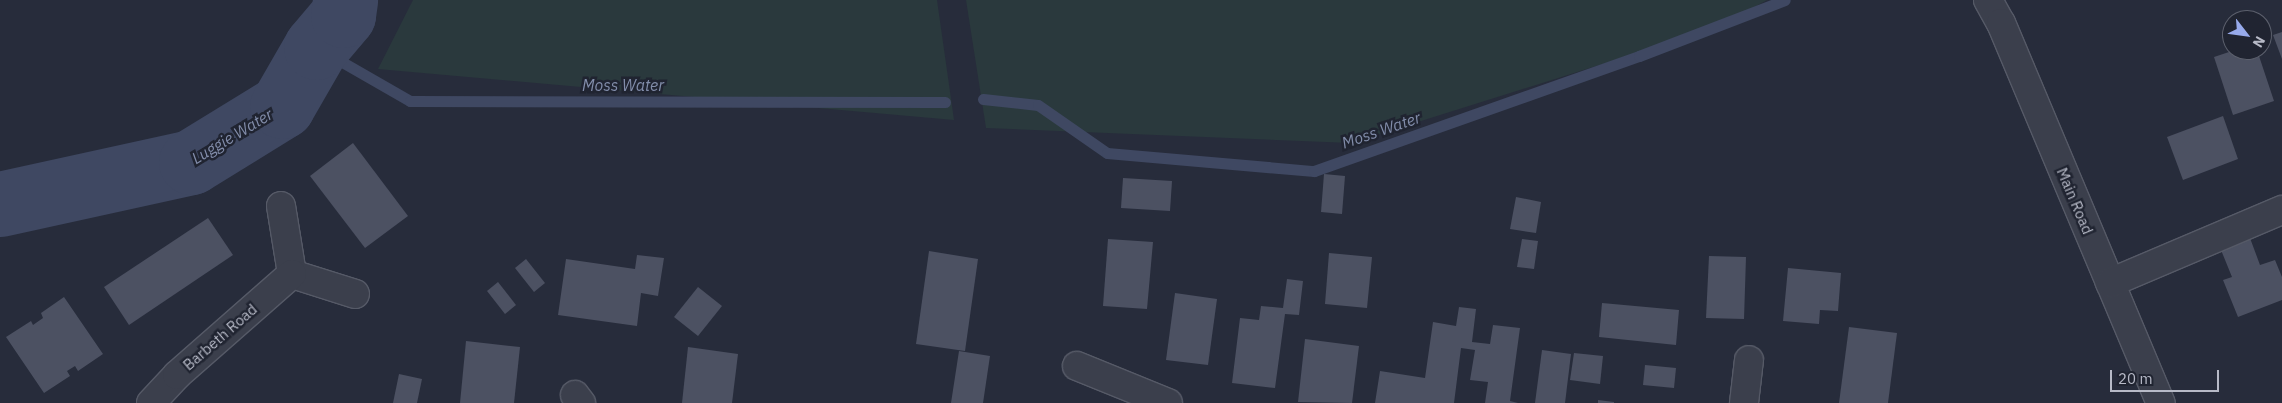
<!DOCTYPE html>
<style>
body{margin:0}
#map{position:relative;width:2282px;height:403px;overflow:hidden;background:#272c3b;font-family:"IBM Plex Sans",sans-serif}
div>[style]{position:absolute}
.green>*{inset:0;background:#2a393d}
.stream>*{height:11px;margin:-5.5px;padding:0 5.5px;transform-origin:5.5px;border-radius:5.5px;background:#3f4862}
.river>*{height:65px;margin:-32.5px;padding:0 32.5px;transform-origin:32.5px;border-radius:32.5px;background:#3f4862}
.building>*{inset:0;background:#4c5162}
.roads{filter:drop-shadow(1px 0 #565a67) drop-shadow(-1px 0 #565a67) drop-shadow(0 1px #565a67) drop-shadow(0 -1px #565a67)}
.minor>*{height:28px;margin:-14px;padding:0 14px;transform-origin:14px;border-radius:14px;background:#3b3f4c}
span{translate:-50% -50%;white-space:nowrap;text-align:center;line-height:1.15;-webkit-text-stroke:5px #202431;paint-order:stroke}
.street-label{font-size:15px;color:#b7bac7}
.water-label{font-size:16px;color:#828daa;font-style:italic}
.north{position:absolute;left:2222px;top:10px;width:50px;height:50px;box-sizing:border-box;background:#202431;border:1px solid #5c606d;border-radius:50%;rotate:120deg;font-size:14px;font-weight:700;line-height:20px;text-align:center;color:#b7bac7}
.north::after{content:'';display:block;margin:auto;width:18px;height:22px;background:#97aaeb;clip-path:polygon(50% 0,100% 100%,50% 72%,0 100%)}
.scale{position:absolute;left:2110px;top:370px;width:109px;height:22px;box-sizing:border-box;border:2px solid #b7bac7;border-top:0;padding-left:6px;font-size:15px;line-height:18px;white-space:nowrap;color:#b7bac7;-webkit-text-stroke:4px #202431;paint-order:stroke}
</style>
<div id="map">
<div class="green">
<i style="clip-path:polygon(413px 0,937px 0,954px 120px,378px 69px)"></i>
<i style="clip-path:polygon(966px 0,1767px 0,1717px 28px,1351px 143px,986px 128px)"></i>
</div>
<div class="stream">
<i style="left:316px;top:47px;width:108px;rotate:29.9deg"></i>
<i style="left:410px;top:101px;width:535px;rotate:0.11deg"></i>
<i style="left:983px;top:99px;width:55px;rotate:6.2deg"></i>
<i style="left:1038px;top:105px;width:84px;rotate:34.8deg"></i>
<i style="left:1107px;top:153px;width:208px;rotate:5deg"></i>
<i style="left:1314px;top:171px;width:345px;rotate:-19.5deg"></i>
<i style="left:1639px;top:56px;width:156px;rotate:-21deg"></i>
</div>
<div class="river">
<i style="left:0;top:204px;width:196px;rotate:-12.4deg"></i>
<i style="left:191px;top:162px;width:107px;rotate:-31.6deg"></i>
<i style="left:282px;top:106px;width:68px;rotate:-60deg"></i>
<i style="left:316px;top:47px;width:42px;rotate:-49.8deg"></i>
<i style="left:343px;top:15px;width:15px;rotate:-82deg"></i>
</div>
<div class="building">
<i style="clip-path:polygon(2282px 32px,2282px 59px,2273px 35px)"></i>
<i style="clip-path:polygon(2235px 50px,2257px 50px,2274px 101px,2233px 115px,2214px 57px)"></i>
<i style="clip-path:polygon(2223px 116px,2238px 159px,2183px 180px,2167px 137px)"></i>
<i style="clip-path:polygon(353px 143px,408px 216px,365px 248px,310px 176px)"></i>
<i style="clip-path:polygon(1324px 174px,1345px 176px,1342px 214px,1321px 212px)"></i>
<i style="clip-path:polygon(1123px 178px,1172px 181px,1170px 211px,1121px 208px)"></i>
<i style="clip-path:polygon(1516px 197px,1541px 202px,1536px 233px,1510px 229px)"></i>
<i style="clip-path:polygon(208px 218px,233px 255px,129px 325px,104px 287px)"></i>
<i style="clip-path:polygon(2250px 238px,2260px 265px,2275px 260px,2282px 277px,2282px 300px,2238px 317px,2223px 280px,2232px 277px,2221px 250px)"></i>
<i style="clip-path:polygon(1108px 239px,1153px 242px,1147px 309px,1103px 306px)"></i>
<i style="clip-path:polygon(1522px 239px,1538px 241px,1534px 269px,1517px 267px)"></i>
<i style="clip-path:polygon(929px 251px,978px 259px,965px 351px,916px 344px)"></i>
<i style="clip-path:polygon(1329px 253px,1372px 257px,1367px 308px,1325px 304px)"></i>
<i style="clip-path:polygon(637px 255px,664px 258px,658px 296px,641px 293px,637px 326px,558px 315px,566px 259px,635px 269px)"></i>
<i style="clip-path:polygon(1709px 256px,1746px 257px,1744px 319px,1706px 318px)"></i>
<i style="clip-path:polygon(526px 259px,545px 283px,534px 292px,515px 268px)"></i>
<i style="clip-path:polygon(1788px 268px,1841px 273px,1838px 311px,1820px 310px,1819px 324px,1783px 321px)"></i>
<i style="clip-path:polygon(1287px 279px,1303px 281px,1299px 315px,1285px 314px,1275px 388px,1232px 383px,1240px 318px,1259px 320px,1261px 306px,1283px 308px)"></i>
<i style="clip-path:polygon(498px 282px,516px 305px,505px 314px,487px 291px)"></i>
<i style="clip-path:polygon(698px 287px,722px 306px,698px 336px,674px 317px)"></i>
<i style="clip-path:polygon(1175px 293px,1217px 299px,1208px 365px,1166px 360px)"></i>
<i style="clip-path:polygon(64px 297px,103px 354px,78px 371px,75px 366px,67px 371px,70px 376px,44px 393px,6px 337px,31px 321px,33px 325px,43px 318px,41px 313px)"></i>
<i style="clip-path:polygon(1602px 303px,1679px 310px,1676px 345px,1599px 337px)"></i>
<i style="clip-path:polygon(1459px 307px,1476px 309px,1472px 342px,1490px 344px,1493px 325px,1520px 328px,1510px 401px,1518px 403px,1485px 403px,1488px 382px,1470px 380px,1475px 350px,1461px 348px,1454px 403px,1375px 403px,1380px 371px,1425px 378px,1433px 322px,1456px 326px)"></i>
<i style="clip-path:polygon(1849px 327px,1897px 333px,1888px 403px,1839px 403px)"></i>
<i style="clip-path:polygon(1305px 339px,1359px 346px,1352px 403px,1298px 402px)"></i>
<i style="clip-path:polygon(466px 341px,520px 347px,514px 403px,460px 403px)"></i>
<i style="clip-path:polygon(688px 347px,738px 354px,732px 403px,682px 403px)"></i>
<i style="clip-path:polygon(1542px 350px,1571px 354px,1565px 403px,1535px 403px)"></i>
<i style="clip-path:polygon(959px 351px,990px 356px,983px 403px,951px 403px)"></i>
<i style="clip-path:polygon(1574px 353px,1603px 356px,1600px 384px,1570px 380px)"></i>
<i style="clip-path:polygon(1645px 365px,1676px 368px,1674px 388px,1643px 385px)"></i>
<i style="clip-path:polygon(399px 374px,422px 379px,417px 403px,393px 403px)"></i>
<i style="clip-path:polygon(1598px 400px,1614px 402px,1614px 403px,1598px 403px)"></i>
</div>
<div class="roads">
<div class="minor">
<i style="left:1988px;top:0;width:26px;rotate:61deg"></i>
<i style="left:2001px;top:23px;width:412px;rotate:67.2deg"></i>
<i style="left:281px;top:206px;width:69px;rotate:80.8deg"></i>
<i style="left:292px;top:274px;width:66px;rotate:17.6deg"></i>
<i style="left:2110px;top:283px;width:187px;rotate:-23deg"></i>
<i style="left:1077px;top:366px;width:98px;rotate:22.1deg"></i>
<i style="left:575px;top:395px;width:10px;rotate:53deg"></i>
<i style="left:151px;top:403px;width:38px;rotate:-47deg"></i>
<i style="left:177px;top:375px;width:153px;rotate:-41.3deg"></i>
<i style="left:1744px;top:403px;width:43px;rotate:-83.4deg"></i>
</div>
</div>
<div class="street-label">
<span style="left:2075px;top:201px;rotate:67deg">Main Road</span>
<span style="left:220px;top:337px;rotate:-41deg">Barbeth Road</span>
</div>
<div class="water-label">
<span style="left:623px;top:85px">Moss Water</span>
<span style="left:1381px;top:130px;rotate:-19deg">Moss Water</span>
<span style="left:232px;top:136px;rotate:-31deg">Luggie Water</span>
</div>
<div class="north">N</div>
<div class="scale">20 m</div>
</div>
